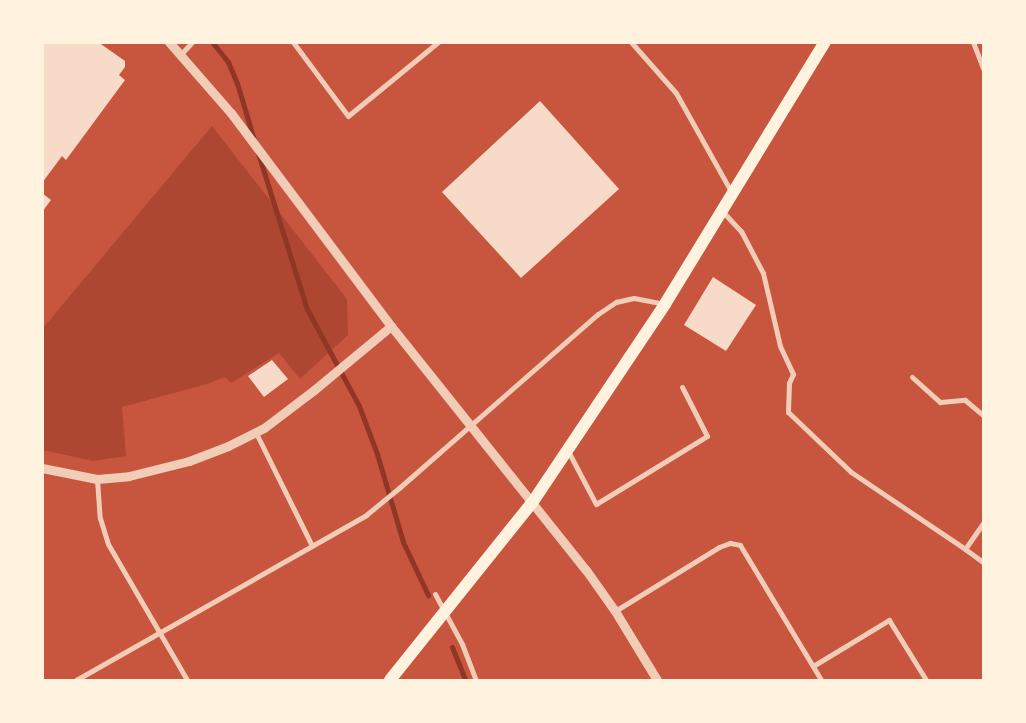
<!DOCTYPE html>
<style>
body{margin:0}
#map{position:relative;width:1026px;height:723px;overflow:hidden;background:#c8553d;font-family:"PT Sans",sans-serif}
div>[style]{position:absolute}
.green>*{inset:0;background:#ae4732}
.stream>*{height:5px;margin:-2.5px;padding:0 2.5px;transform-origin:2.5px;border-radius:2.5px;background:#8f3625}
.building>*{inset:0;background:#f7dbc8}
.minor>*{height:5px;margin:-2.5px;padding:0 2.5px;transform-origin:2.5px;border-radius:2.5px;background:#f1ccb7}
.tertiary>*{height:9px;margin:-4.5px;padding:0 4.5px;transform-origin:4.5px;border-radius:4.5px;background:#f1ccb7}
.primary>*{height:12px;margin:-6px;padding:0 6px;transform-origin:6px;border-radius:6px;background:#fff3e0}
span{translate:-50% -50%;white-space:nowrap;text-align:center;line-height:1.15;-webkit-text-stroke:5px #fff3e0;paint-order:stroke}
.frame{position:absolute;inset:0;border:44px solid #fff3e0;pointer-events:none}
</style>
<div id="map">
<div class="green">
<i style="clip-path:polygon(212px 126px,347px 299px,348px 335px,300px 379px,279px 353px,231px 383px,225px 377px,207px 384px,122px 407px,126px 456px,93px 461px,43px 450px,43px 328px)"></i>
</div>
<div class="stream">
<i style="left:212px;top:42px;width:26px;rotate:51deg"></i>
<i style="left:228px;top:62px;width:23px;rotate:67deg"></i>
<i style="left:237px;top:83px;width:59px;rotate:73.4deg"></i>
<i style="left:258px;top:153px;width:164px;rotate:72.6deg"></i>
<i style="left:307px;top:309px;width:110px;rotate:61.8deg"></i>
<i style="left:359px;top:406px;width:51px;rotate:69.4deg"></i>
<i style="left:377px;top:454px;width:92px;rotate:73.5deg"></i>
<i style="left:403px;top:542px;width:59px;rotate:64.7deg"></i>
<i style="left:452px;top:647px;width:35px;rotate:68deg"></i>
</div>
<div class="building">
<i style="clip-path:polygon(42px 42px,98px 42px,125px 61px,125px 67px,119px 75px,125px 80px,66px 160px,62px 156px,42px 183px)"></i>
<i style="clip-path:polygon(540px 101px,619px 189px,521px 278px,442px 192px)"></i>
<i style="clip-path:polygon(42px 193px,51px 200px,42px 212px)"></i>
<i style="clip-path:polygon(713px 277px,756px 305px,726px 351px,684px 325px)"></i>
<i style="clip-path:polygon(272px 360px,288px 379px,264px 397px,248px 376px)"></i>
</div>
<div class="minor">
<i style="left:293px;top:42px;width:92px;rotate:53.4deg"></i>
<i style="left:348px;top:116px;width:117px;rotate:-39.4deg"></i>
<i style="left:631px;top:42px;width:68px;rotate:48.6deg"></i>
<i style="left:676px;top:93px;width:115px;rotate:60.8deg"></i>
<i style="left:973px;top:42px;width:31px;rotate:69deg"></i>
<i style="left:181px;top:54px;width:16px;rotate:-47deg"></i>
<i style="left:723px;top:212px;width:26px;rotate:47deg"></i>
<i style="left:741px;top:231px;width:47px;rotate:62.4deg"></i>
<i style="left:763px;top:273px;width:75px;rotate:76.9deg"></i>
<i style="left:780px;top:346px;width:31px;rotate:65deg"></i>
<i style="left:793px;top:374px;width:10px;rotate:114deg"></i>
<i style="left:789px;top:383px;width:29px;rotate:92deg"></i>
<i style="left:788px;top:412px;width:87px;rotate:43.6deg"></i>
<i style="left:851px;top:472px;width:138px;rotate:34deg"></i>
<i style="left:965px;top:549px;width:24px;rotate:36deg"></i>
<i style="left:912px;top:377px;width:38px;rotate:42deg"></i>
<i style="left:940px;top:402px;width:25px;rotate:-5deg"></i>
<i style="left:965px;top:400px;width:25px;rotate:40deg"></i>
<i style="left:256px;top:433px;width:126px;rotate:63.6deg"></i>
<i style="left:568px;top:451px;width:60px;rotate:62.2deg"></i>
<i style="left:596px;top:504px;width:130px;rotate:-31.5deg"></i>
<i style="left:707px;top:436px;width:55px;rotate:-117deg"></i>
<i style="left:97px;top:479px;width:39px;rotate:86deg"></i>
<i style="left:100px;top:518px;width:27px;rotate:73deg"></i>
<i style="left:108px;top:544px;width:157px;rotate:59.8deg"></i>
<i style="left:965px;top:549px;width:33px;rotate:-55deg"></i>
<i style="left:435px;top:594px;width:57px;rotate:61.6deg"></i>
<i style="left:462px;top:644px;width:39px;rotate:69deg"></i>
<i style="left:615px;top:611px;width:122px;rotate:-31.6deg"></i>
<i style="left:719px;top:547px;width:12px;rotate:-20deg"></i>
<i style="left:730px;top:543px;width:10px;rotate:11deg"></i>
<i style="left:740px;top:545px;width:157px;rotate:59deg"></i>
<i style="left:813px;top:666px;width:89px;rotate:-31.2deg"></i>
<i style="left:889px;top:620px;width:70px;rotate:58.3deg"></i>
<i style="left:76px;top:680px;width:334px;rotate:-29.6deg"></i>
<i style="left:366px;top:515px;width:43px;rotate:-39.3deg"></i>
<i style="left:399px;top:488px;width:264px;rotate:-41.2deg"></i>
<i style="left:598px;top:314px;width:22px;rotate:-34deg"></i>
<i style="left:616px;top:302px;width:18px;rotate:-13deg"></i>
<i style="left:634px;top:298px;width:32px;rotate:11deg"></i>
</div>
<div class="tertiary">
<i style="left:169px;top:42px;width:94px;rotate:48.9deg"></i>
<i style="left:231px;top:113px;width:266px;rotate:53.1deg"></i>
<i style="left:391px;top:326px;width:312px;rotate:51.4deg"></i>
<i style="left:586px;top:570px;width:50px;rotate:54.7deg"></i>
<i style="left:615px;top:611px;width:81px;rotate:58.7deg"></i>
<i style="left:42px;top:468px;width:56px;rotate:11.3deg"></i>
<i style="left:97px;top:479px;width:32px;rotate:-5deg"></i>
<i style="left:129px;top:476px;width:62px;rotate:-14deg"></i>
<i style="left:189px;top:461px;width:42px;rotate:-21deg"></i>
<i style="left:228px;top:446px;width:40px;rotate:-26.6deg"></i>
<i style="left:264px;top:428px;width:63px;rotate:-37.2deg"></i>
<i style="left:314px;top:390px;width:100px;rotate:-39.7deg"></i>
</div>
<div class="primary">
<i style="left:390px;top:680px;width:227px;rotate:-51.3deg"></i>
<i style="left:532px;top:503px;width:239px;rotate:-56.2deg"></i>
<i style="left:665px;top:304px;width:307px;rotate:-58.6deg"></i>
</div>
<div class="frame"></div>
</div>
